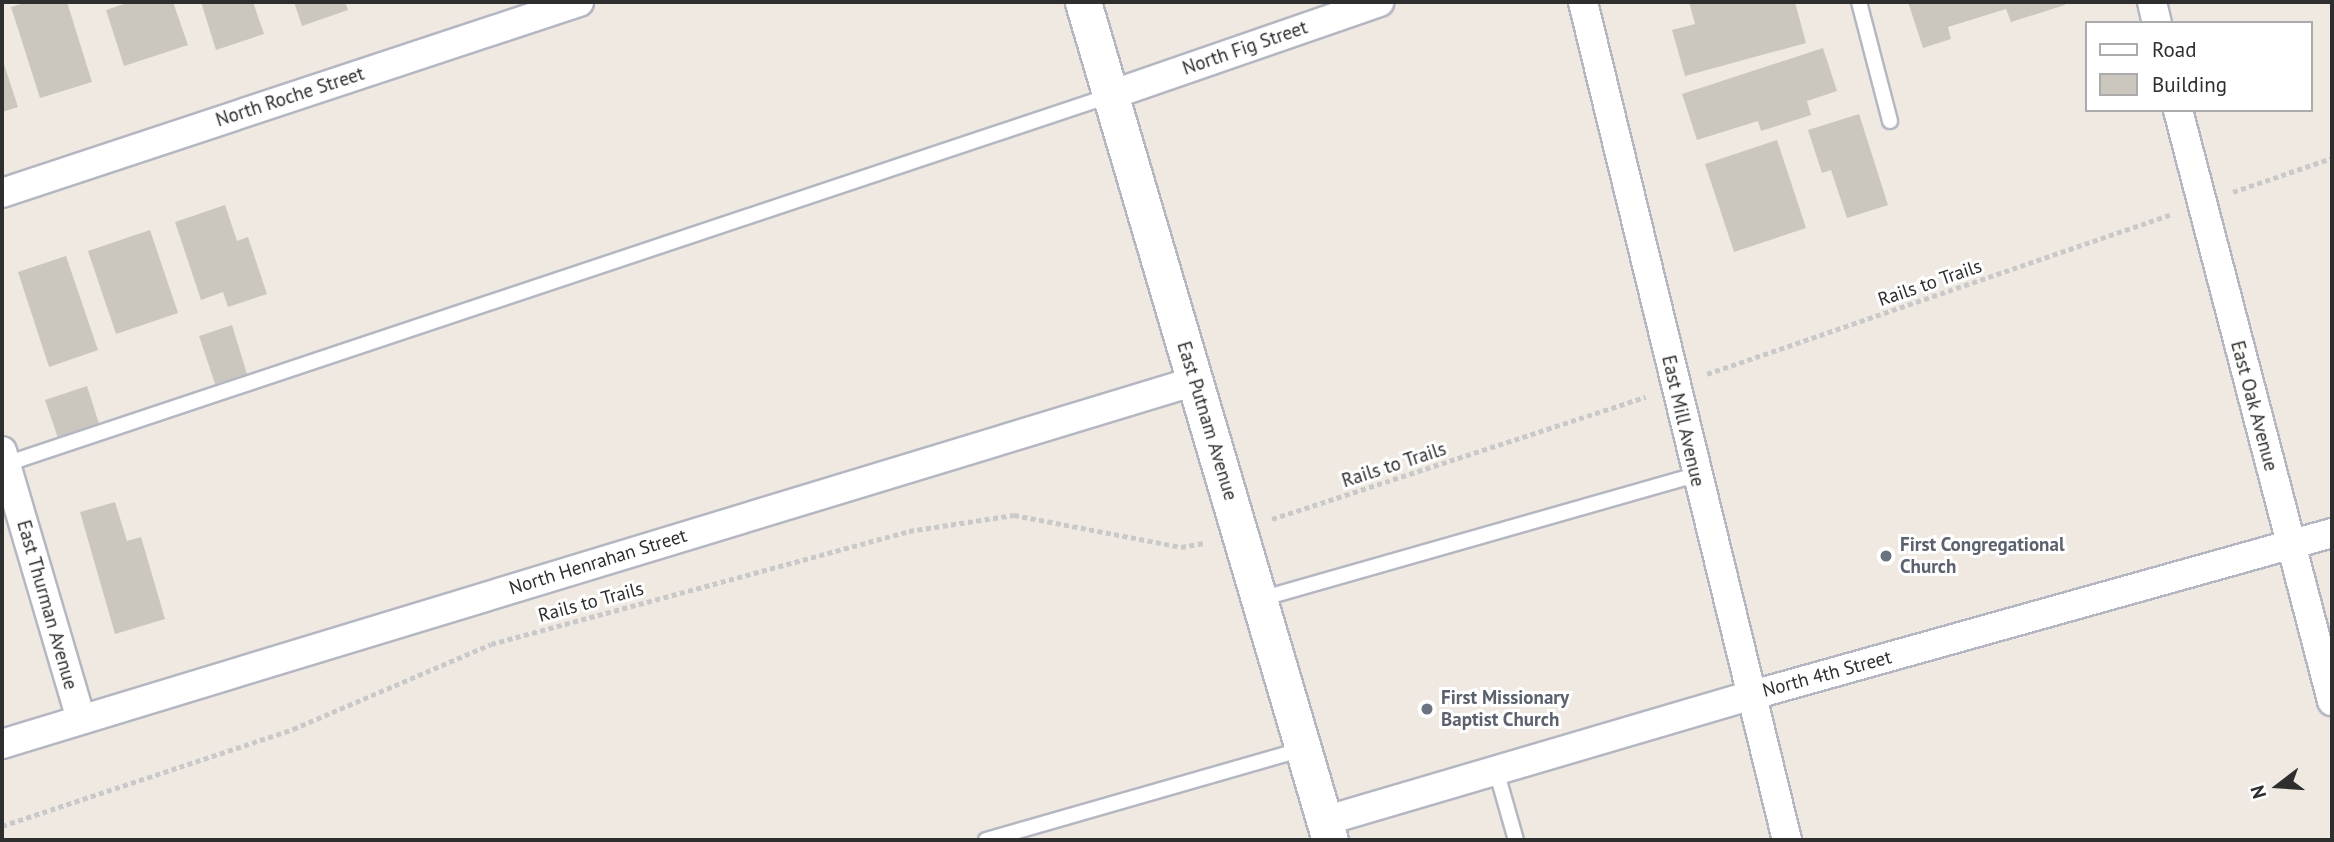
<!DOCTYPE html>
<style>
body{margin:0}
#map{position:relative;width:2334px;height:842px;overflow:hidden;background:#efe9e1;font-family:"PT Sans",sans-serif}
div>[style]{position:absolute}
.building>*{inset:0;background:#cbc7bf}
.path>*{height:4.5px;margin-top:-2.25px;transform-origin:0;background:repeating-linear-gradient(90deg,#c9c9c9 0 5px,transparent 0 8.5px)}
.roads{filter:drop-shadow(2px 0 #b4b7c1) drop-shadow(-2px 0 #b4b7c1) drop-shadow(0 2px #b4b7c1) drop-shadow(0 -2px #b4b7c1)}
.service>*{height:14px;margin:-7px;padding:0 7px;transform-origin:7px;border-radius:7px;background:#fff}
.minor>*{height:28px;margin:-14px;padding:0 14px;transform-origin:14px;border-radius:14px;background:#fff}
.tertiary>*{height:35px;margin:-17.5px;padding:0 17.5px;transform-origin:17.5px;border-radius:17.5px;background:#fff}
.dots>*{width:19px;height:19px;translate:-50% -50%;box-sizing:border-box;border:4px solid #fff;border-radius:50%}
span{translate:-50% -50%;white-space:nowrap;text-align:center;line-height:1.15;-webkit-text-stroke:6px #fff;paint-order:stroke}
.street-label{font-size:19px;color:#2e2e2e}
.worship-label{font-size:19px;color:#5b616d;font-weight:700}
.left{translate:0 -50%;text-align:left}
.frame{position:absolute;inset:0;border:4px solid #2e2e2e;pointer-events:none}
.legend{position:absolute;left:2085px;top:21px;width:228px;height:91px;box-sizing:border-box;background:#fff;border:2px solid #ababab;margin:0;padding:9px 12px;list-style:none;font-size:21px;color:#2e2e2e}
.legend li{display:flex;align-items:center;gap:14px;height:35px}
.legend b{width:35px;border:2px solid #ababab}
.north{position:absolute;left:2243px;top:751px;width:70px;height:70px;-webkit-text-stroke:5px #fff;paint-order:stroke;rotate:253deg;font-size:19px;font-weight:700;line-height:28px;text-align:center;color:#2e2e2e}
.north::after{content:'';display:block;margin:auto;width:24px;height:32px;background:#2e2e2e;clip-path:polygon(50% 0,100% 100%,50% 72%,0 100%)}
</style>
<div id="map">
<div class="building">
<i style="clip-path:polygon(28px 2px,67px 2px,92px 82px,40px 98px,11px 7px)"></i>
<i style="clip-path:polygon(130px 2px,173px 2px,188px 45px,124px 66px,106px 10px)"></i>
<i style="clip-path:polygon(201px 2px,253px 2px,264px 34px,216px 50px)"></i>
<i style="clip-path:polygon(294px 2px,345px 2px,348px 10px,302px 26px)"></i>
<i style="clip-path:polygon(1689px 2px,1795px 2px,1806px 43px,1685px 76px,1672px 30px,1695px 24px)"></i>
<i style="clip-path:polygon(1908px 2px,2064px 2px,2065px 5px,2011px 22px,2006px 9px,1948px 27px,1951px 39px,1923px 48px)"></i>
<i style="clip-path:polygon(1823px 48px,1837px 91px,1807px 101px,1811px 115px,1761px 131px,1758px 121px,1697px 140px,1682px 94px)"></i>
<i style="clip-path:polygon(2px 58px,18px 107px,2px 112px)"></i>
<i style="clip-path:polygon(1859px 114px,1888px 205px,1847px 218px,1831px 170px,1822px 173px,1808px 130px)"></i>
<i style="clip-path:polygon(1777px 140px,1806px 228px,1734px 252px,1705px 164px)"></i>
<i style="clip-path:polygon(225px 205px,237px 241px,248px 237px,267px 294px,228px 307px,223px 292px,201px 300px,175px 222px)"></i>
<i style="clip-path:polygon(150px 230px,178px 313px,116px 334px,88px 251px)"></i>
<i style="clip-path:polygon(66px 256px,98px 350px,49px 367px,18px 272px)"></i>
<i style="clip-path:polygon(232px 325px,247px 374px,215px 384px,199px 336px)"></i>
<i style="clip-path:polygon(87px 386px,101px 430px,60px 444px,45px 400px)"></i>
<i style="clip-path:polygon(115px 502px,127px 541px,141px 537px,165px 619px,115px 634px,80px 512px)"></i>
</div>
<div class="path">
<i style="left:2233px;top:192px;width:105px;rotate:-19deg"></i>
<i style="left:1707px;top:374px;width:492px;rotate:-19deg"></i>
<i style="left:1272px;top:519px;width:393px;rotate:-18.1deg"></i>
<i style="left:2px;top:826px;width:307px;rotate:-18.4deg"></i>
<i style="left:293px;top:729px;width:215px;rotate:-23.2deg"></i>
<i style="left:491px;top:644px;width:433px;rotate:-15.1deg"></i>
<i style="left:909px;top:531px;width:106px;rotate:-8.7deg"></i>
<i style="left:1014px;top:515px;width:170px;rotate:10.8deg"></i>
<i style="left:1181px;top:547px;width:23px;rotate:-10deg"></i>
</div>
<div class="roads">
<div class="service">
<i style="left:1859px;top:2px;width:123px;rotate:75.4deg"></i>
<i style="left:6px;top:464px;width:1163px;rotate:-18.45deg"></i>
<i style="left:1260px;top:599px;width:453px;rotate:-15.9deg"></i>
<i style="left:1496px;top:770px;width:73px;rotate:74.1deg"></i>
<i style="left:986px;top:840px;width:330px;rotate:-16deg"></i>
</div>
<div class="minor">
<i style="left:1583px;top:2px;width:862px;rotate:76.32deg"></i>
<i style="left:2152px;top:2px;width:22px;rotate:77deg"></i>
<i style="left:1111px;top:95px;width:284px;rotate:-19.1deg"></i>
<i style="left:2178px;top:110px;width:611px;rotate:75.39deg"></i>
<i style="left:2px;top:193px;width:608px;rotate:-18.32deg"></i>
<i style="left:2px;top:451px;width:280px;rotate:73.6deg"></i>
<i style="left:2px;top:744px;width:1247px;rotate:-16.92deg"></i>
<i style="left:1324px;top:821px;width:443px;rotate:-16.4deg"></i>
<i style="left:1749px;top:696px;width:605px;rotate:-15.62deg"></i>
</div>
<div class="tertiary">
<i style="left:1083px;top:2px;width:874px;rotate:73.58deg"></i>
</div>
</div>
<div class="dots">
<i style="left:1886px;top:556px;background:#6b7280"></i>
<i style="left:1427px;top:709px;background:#6b7280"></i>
</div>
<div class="street-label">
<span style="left:1245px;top:48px;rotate:-19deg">North Fig Street</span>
<span style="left:290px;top:97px;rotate:-18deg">North Roche Street</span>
<span style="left:1930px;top:283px;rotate:-19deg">Rails to Trails</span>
<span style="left:2254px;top:406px;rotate:75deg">East Oak Avenue</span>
<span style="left:1207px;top:421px;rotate:73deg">East Putnam Avenue</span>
<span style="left:1683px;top:421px;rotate:77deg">East Mill Avenue</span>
<span style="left:1394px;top:465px;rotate:-18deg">Rails to Trails</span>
<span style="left:598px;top:562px;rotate:-17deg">North Henrahan Street</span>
<span style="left:591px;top:602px;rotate:-15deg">Rails to Trails</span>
<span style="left:47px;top:605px;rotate:74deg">East Thurman Avenue</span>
<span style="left:1827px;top:674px;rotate:-15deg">North 4th Street</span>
</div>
<div class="worship-label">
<span class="left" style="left:1900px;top:556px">First Congregational<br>Church</span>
<span class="left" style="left:1441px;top:709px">First Missionary<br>Baptist Church</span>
</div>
<div class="frame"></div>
<ul class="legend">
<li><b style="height:9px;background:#fff"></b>Road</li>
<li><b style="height:19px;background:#cbc7bf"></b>Building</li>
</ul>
<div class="north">N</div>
</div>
